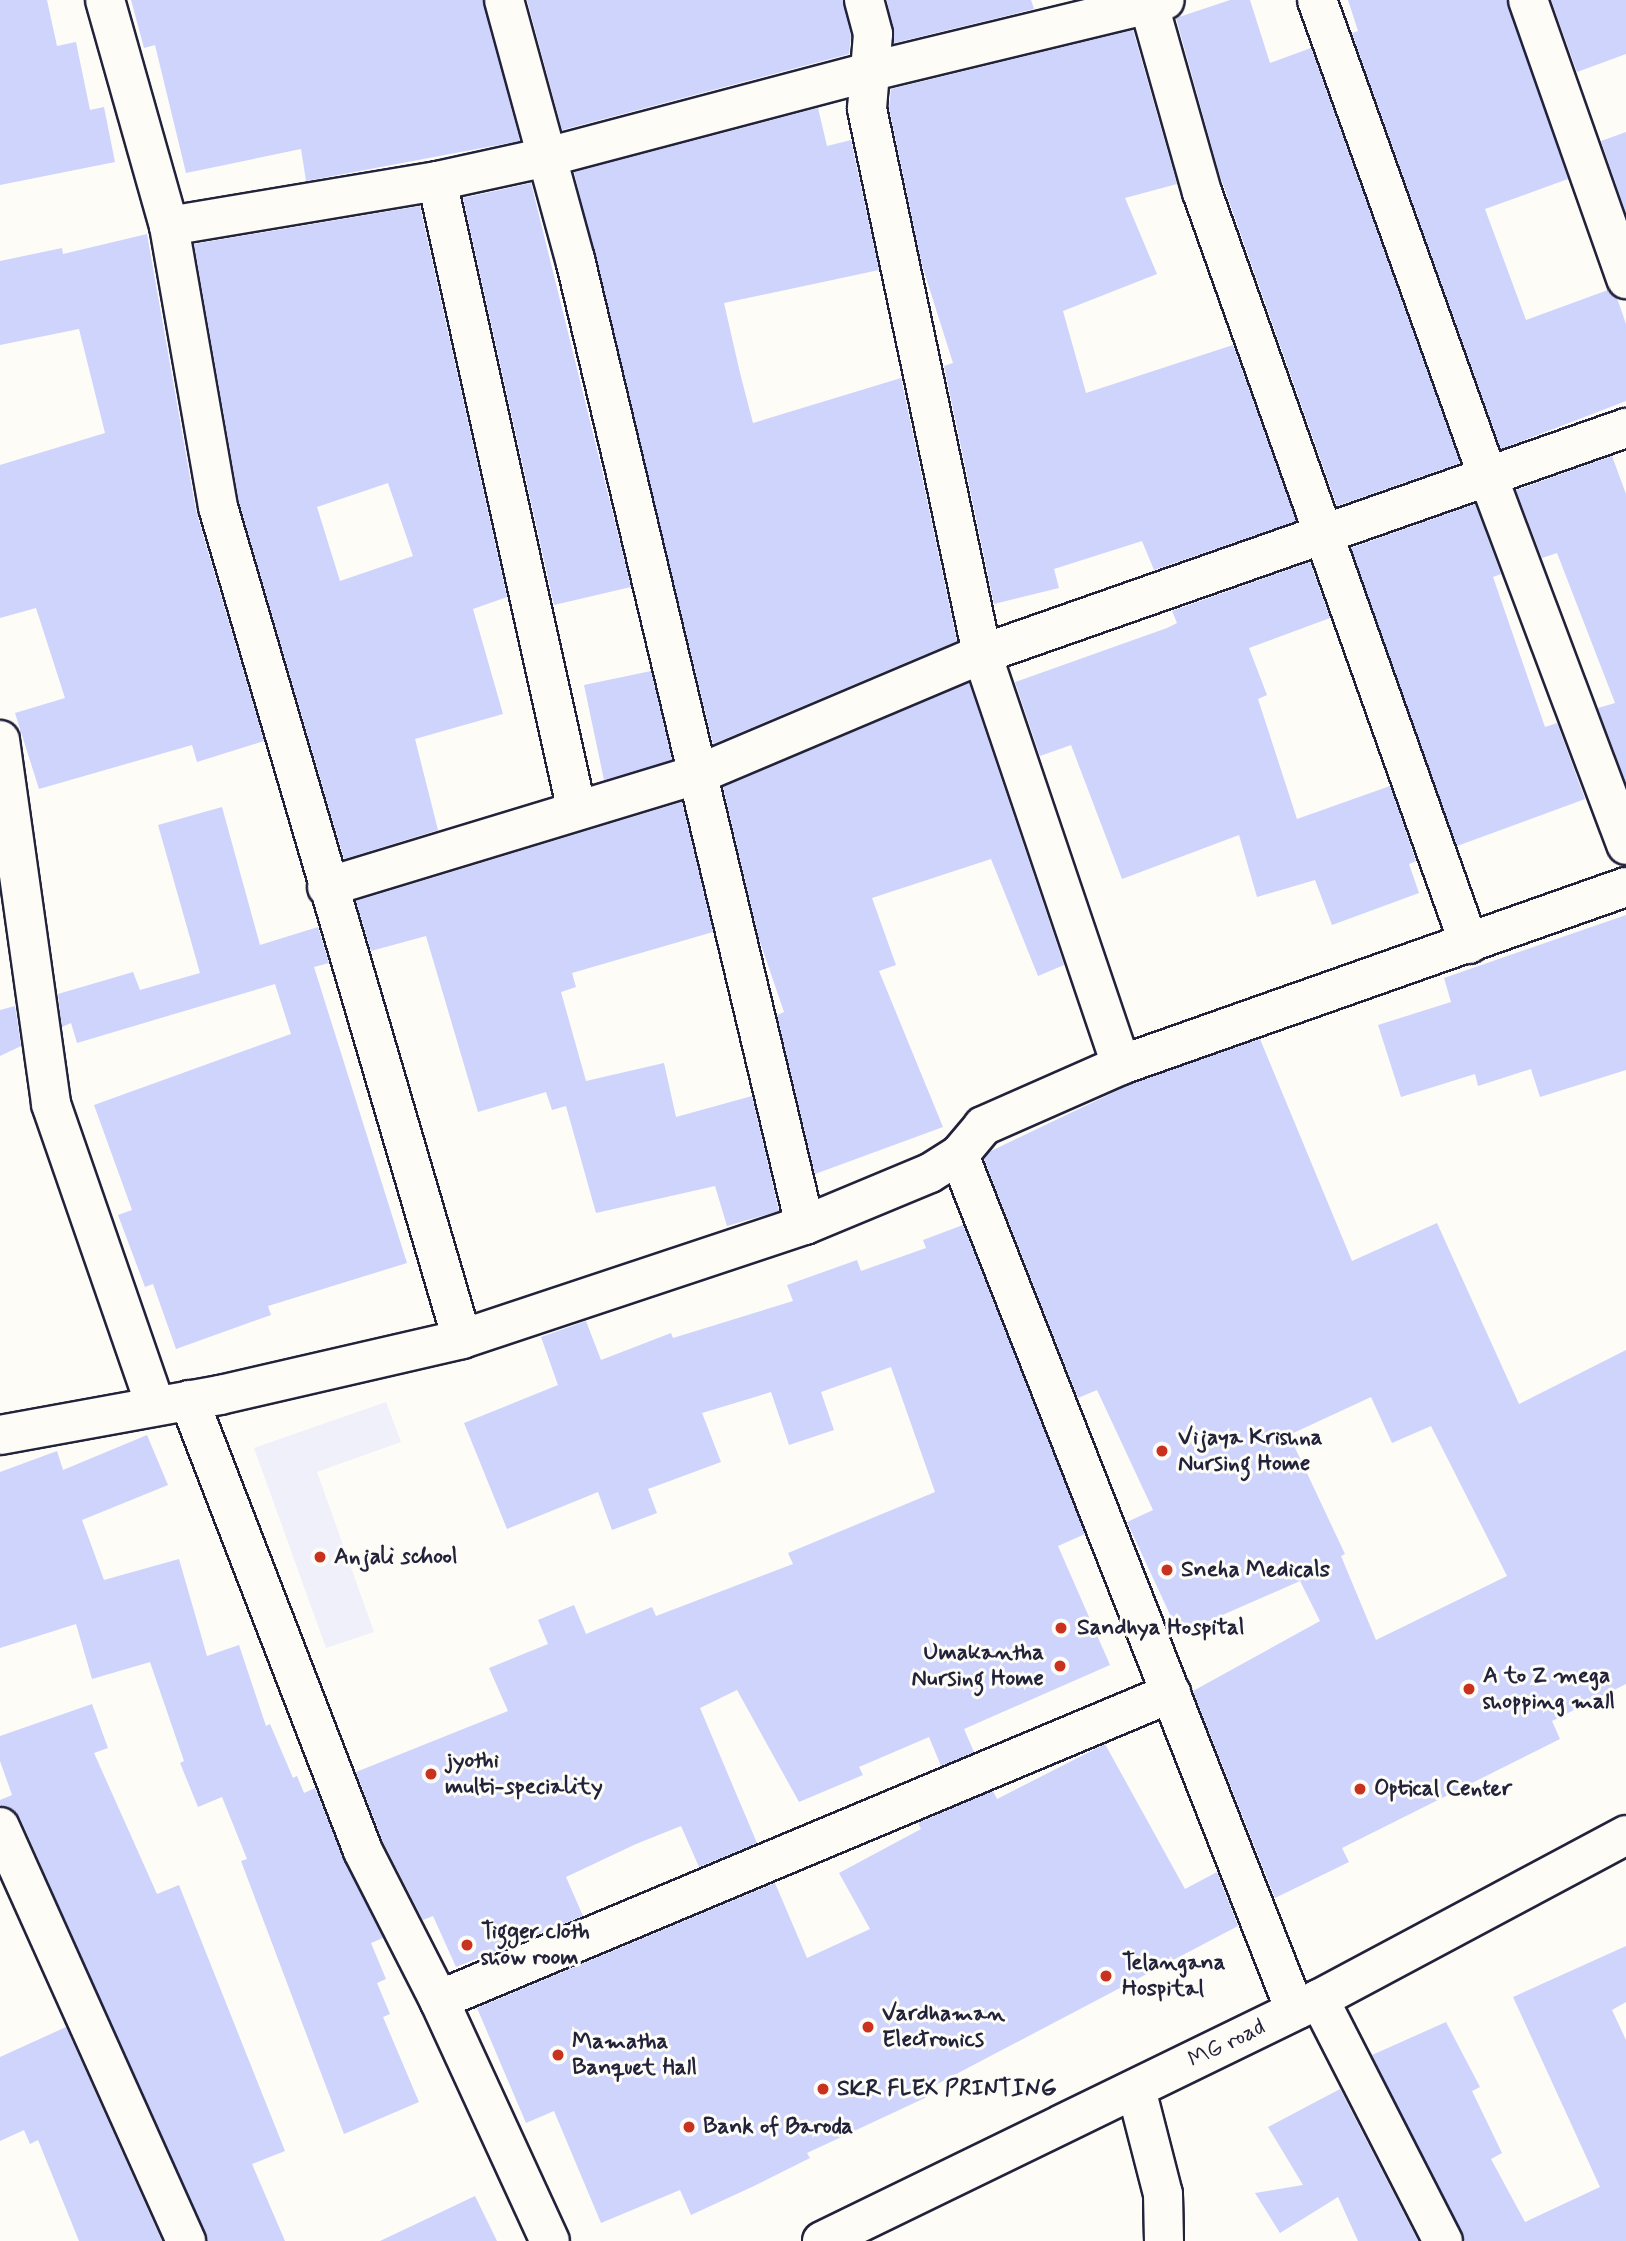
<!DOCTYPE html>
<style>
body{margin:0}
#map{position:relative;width:1626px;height:2241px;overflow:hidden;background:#fdfcf7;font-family:Mynerve,sans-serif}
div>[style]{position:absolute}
.built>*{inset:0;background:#eff0f9}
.building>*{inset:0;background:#cfd4fd}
.roads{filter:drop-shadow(2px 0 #22223b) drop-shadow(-2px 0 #22223b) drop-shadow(0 2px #22223b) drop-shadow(0 -2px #22223b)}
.minor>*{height:38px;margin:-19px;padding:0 19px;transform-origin:19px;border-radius:19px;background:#fdfcf7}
.major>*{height:38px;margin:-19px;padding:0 19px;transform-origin:19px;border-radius:19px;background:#fdfcf7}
.dots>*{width:19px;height:19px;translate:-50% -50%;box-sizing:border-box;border:4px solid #fdfcf7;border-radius:50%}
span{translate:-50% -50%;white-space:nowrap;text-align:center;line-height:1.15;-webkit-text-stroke:6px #fdfcf7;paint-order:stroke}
.poi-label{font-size:23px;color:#22223b;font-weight:700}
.left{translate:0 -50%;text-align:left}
.right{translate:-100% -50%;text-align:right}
.street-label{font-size:23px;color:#22223b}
</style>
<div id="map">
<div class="built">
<i style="clip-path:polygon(386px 1402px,401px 1442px,317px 1472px,374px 1632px,326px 1648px,254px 1448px)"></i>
</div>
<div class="building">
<i style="clip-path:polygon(0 0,47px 0,57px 46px,76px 42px,90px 110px,104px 107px,115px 162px,0 185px)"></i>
<i style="clip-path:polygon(131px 0,483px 0,520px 141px,306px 181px,301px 149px,186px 173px,155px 45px,144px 48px)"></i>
<i style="clip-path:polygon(527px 0,843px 0,851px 36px,849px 54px,562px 130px)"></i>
<i style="clip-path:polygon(887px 0,1031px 0,1034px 9px,894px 43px)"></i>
<i style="clip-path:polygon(1230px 0,1250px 0,1270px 63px,1311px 48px,1460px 463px,1337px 506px,1219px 173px,1176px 18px)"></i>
<i style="clip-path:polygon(1348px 0,1507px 0,1568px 179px,1485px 209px,1526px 320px,1608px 290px,1617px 298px,1626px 324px,1626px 401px,1501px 449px,1352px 33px,1358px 31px)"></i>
<i style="clip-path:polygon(1551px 0,1626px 0,1626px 54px,1577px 72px)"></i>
<i style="clip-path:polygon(1133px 30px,1177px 184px,1125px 198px,1157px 274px,1063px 311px,1086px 393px,1233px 345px,1296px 521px,1154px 570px,1142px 541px,1054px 569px,1059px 588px,994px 604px,944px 366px,953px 363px,922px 265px,889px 108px,891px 89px)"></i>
<i style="clip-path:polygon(818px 108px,827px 146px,851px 140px,879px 270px,724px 303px,740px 373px,753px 423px,901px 378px,957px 641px,713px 744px,574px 172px)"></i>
<i style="clip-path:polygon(1626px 132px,1626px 213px,1601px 141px)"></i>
<i style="clip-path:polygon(531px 183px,631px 587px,554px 605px,463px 198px)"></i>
<i style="clip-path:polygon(evenodd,420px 206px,507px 597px,473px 609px,503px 714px,415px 739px,438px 830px,344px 859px,239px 502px,194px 244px,420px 206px,388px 483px,413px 556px,340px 581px,317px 507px,388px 483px)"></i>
<i style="clip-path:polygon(147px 234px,196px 511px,264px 741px,197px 762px,192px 745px,39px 789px,15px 713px,65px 698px,36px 608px,0 618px,0 465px,105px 433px,79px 329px,0 345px,0 261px,62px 248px,63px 254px)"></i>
<i style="clip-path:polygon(1612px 456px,1626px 494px,1626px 783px,1598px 708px,1615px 703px,1557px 553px,1542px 558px,1516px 490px)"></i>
<i style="clip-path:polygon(1475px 504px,1501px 574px,1493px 577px,1545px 727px,1557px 723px,1585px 799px,1457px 846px,1351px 548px)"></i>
<i style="clip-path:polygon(1310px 562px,1330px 618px,1249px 648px,1267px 695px,1258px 699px,1297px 819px,1390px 786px,1416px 861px,1409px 864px,1419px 893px,1332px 925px,1315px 880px,1257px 897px,1239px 835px,1122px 879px,1071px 745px,1040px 756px,1015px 682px,1167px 628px,1177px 623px,1172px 611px)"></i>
<i style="clip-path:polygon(651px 671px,672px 760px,604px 780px,584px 685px)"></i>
<i style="clip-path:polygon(969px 683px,1064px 965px,1038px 976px,991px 859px,872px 898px,896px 965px,879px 971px,943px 1127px,815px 1174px,777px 1015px,784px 1012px,759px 939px,723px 787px)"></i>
<i style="clip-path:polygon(682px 802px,713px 932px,572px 973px,576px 987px,561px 992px,586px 1081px,664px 1063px,676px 1117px,752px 1096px,779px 1211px,727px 1226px,715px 1186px,596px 1213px,566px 1106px,552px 1110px,546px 1092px,478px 1112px,426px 936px,371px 951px,356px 901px)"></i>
<i style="clip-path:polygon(222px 807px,260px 945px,318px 927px,329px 963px,314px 967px,407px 1263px,268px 1306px,271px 1315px,176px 1349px,153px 1284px,145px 1287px,118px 1215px,132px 1210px,94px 1105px,291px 1034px,275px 984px,77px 1043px,71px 1023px,62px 1027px,58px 994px,133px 972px,140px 990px,200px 973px,158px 825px)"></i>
<i style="clip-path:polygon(1626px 915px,1626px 1070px,1540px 1097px,1531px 1069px,1478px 1086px,1475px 1074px,1401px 1097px,1378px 1025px,1451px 1002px,1444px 978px)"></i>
<i style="clip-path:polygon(15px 1006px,21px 1046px,0 1056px,0 1010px)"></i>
<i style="clip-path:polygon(evenodd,1260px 1039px,1352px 1261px,1437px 1223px,1519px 1404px,1626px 1350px,1626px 1684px,1552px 1721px,1560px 1739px,1342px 1848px,1349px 1862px,1275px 1898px,1193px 1691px,1320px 1621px,1300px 1581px,1179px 1634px,1127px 1522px,1153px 1510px,1097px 1390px,1078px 1398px,984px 1159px,991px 1151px,1129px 1085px,1260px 1039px,1371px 1397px,1392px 1443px,1431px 1426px,1507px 1576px,1376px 1640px,1341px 1556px,1345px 1554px,1289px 1435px,1371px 1397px)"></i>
<i style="clip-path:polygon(963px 1225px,1085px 1534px,1058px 1546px,1110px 1665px,964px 1729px,974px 1752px,941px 1766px,929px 1737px,859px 1767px,863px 1775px,799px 1802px,737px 1690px,700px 1708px,757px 1843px,699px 1867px,681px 1826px,636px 1844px,566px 1877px,583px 1916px,456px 1967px,433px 1916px,423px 1920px,383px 1842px,356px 1772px,508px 1711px,489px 1668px,548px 1644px,538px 1620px,574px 1605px,586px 1634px,652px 1607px,656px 1616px,793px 1564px,788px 1553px,935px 1492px,891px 1367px,821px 1392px,834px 1430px,789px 1445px,771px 1392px,702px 1413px,721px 1462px,648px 1489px,657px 1513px,612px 1530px,598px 1492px,507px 1529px,464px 1423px,558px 1385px,541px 1337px,586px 1321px,601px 1360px,671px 1333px,673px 1338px,793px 1301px,787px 1285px,857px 1260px,861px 1271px,926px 1248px,923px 1240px)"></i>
<i style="clip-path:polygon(147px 1435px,168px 1485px,82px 1520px,104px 1580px,179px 1559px,207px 1656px,239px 1645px,266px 1726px,270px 1724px,293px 1778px,297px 1776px,304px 1793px,315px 1788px,344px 1861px,383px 1938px,371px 1943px,386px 1979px,377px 1983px,390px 2014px,383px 2017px,419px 2102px,344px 2134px,241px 1861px,247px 1859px,222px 1797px,198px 1807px,180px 1763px,184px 1761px,150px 1662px,92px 1679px,76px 1624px,0 1648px,0 1472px,57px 1451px,63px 1470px)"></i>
<i style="clip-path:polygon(92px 1704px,108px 1748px,94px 1753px,157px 1894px,179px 1885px,285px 2151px,252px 2164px,285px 2241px,207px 2241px,20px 1818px,12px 1809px,0 1806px,0 1800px,12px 1795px,0 1761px,0 1736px)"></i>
<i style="clip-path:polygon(1105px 1744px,1185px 1889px,1217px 1872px,1238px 1926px,924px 2091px,927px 2097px,807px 2153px,810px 2158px,754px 2186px,691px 2215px,680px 2190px,601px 2223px,554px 2111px,526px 2123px,477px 2008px,775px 1883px,807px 1958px,870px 1929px,839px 1873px,921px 1829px,918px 1823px,993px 1791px,997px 1799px)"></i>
<i style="clip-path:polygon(1626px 1946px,1626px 2002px,1612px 2010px,1626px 2040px,1626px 2241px,1465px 2241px,1372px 2055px,1446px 2022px,1480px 2087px,1472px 2091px,1502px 2153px,1491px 2159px,1525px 2222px,1600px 2187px,1513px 1997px)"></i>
<i style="clip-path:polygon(66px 2027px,162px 2241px,79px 2241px,38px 2140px,30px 2144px,24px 2130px,0 2141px,0 2057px)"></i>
<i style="clip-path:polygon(1340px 2089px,1418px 2241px,1358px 2241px,1338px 2197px,1280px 2233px,1255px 2193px,1303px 2185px,1268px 2127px)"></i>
<i style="clip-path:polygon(475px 2196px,497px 2241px,380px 2241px)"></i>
</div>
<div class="roads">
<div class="minor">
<i style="left:105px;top:0;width:235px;rotate:74.2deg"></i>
<i style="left:169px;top:226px;width:285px;rotate:80.1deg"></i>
<i style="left:218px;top:507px;width:867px;rotate:73.66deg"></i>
<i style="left:504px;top:0;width:269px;rotate:74.7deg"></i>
<i style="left:575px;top:259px;width:993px;rotate:76.61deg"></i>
<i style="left:864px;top:0;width:35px;rotate:75deg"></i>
<i style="left:873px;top:34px;width:75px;rotate:94.6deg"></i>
<i style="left:867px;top:109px;width:557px;rotate:78.08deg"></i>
<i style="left:982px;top:654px;width:434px;rotate:71.3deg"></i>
<i style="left:1317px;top:0;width:507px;rotate:70.28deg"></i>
<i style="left:1488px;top:477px;width:393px;rotate:69.4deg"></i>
<i style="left:1528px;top:0;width:296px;rotate:70.6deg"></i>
<i style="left:1149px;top:5px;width:194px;rotate:74.2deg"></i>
<i style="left:1202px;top:192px;width:798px;rotate:70.45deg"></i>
<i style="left:437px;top:181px;width:641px;rotate:77.48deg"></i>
<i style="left:169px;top:226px;width:272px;rotate:-9.5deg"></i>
<i style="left:437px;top:181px;width:113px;rotate:-12.3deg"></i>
<i style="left:547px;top:157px;width:336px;rotate:-14.8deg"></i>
<i style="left:872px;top:71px;width:301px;rotate:-13.6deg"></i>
<i style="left:0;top:740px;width:368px;rotate:82deg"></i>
<i style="left:51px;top:1104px;width:318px;rotate:70.9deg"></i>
<i style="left:327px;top:887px;width:386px;rotate:-16.9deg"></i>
<i style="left:696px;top:775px;width:311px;rotate:-22.9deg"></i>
<i style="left:982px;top:654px;width:683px;rotate:-19.34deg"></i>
<i style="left:959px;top:1155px;width:919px;rotate:68.55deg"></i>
<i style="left:189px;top:1400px;width:483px;rotate:68.9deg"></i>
<i style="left:363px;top:1851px;width:167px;rotate:63deg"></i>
<i style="left:439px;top:2000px;width:265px;rotate:65.3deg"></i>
<i style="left:0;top:1435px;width:224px;rotate:-10.3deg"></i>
<i style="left:220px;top:1395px;width:248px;rotate:-13deg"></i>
<i style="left:462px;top:1339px;width:361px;rotate:-18.4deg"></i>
<i style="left:805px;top:1225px;width:135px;rotate:-22.6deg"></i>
<i style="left:930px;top:1173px;width:34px;rotate:-32deg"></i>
<i style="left:959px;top:1155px;width:38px;rotate:-50deg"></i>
<i style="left:983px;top:1126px;width:151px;rotate:-23.8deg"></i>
<i style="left:1121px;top:1065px;width:535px;rotate:-19.42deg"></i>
<i style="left:0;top:1827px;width:454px;rotate:65.8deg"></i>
<i style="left:1319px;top:1999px;width:272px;rotate:62.9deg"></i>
<i style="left:439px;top:2000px;width:794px;rotate:-22.75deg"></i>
<i style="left:1136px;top:2089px;width:108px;rotate:75.6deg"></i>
<i style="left:1163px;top:2194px;width:47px;rotate:88.8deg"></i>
</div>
<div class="major">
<i style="left:822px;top:2241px;width:553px;rotate:-25.96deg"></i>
<i style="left:1319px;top:1999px;width:348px;rotate:-28.1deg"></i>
</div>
</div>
<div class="dots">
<i style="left:1162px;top:1451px;background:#c8321e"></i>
<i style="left:320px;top:1557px;background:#c8321e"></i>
<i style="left:1167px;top:1570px;background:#c8321e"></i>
<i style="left:1061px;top:1628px;background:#c8321e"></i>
<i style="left:1060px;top:1666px;background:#c8321e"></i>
<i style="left:1469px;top:1689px;background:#c8321e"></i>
<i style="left:431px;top:1774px;background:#c8321e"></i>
<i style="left:1360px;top:1789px;background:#c8321e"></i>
<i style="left:467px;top:1945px;background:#c8321e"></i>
<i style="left:1106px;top:1976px;background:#c8321e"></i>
<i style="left:868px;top:2027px;background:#c8321e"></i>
<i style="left:558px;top:2055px;background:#c8321e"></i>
<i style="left:823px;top:2089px;background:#c8321e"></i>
<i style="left:689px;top:2127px;background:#c8321e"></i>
</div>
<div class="poi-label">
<span class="left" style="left:1178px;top:1451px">Vijaya Krishna<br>Nursing Home</span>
<span class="left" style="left:334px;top:1557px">Anjali school</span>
<span class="left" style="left:1181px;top:1570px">Sneha Medicals</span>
<span class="left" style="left:1077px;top:1628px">Sandhya Hospital</span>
<span class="right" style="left:1044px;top:1666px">Umakantha<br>Nursing Home</span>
<span class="left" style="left:1483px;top:1689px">A to Z mega<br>shopping mall</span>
<span class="left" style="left:445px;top:1774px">jyothi<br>multi-speciality</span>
<span class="left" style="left:1374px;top:1789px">Optical Center</span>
<span class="left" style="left:481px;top:1945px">Tigger cloth<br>show room</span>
<span class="left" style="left:1122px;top:1976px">Telangana<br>Hospital</span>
<span class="left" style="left:882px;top:2027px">Vardhaman<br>Electronics</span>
<span class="left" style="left:572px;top:2055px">Mamatha<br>Banquet Hall</span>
<span class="left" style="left:837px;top:2089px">SKR FLEX PRINTING</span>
<span class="left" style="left:703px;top:2127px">Bank of Baroda</span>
</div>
<div class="street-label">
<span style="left:1227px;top:2044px;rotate:-26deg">MG road</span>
</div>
</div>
